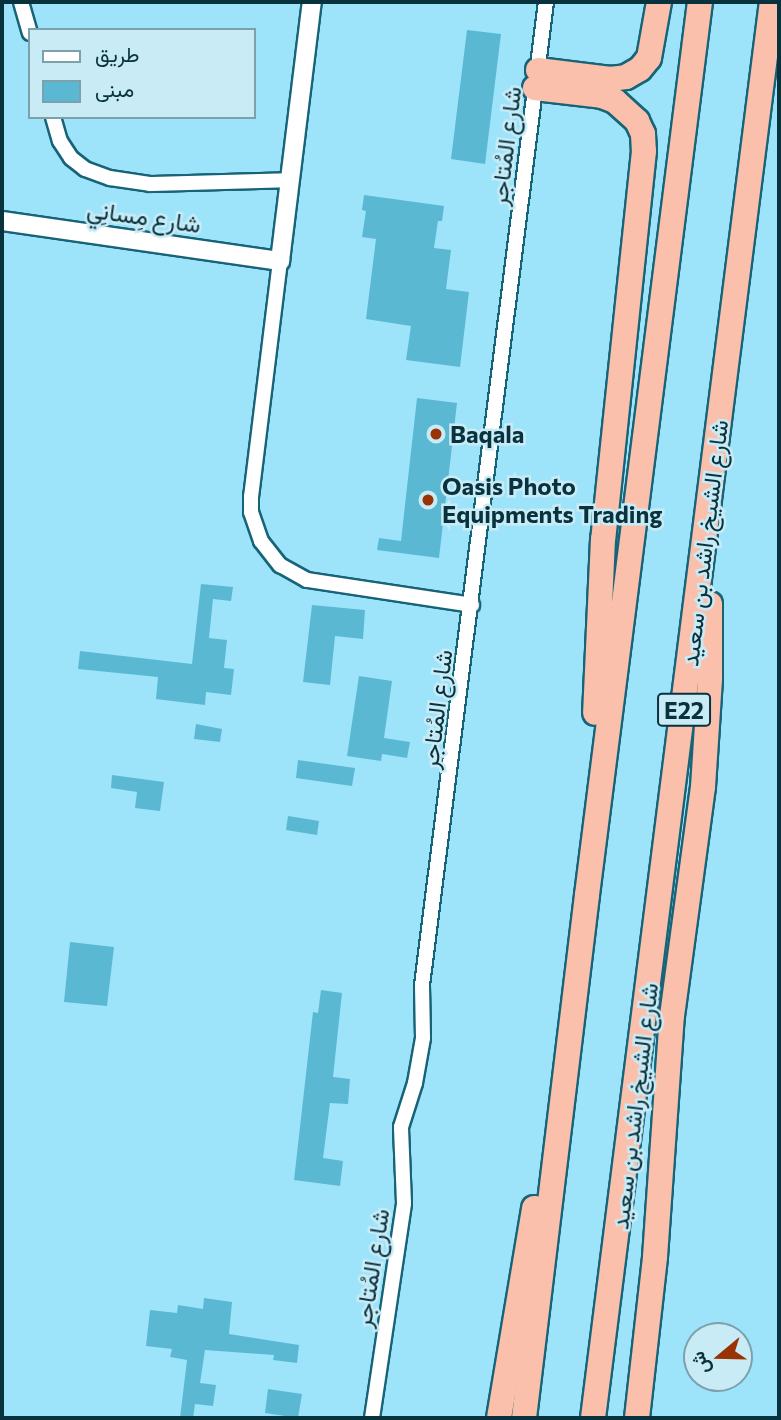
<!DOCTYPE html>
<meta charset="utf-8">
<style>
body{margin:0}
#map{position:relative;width:781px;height:1420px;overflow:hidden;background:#9de4fb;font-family:Commissioner,Vazirmatn,sans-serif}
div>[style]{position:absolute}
.building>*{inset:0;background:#5bb8d3}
.roads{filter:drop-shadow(2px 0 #176478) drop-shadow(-2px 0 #176478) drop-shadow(0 2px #176478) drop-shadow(0 -2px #176478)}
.minor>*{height:14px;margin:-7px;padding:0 7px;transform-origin:7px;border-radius:7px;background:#fff}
.tertiary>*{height:18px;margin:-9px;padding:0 9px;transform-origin:9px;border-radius:9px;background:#fff}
.trunk>*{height:24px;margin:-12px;padding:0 12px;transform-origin:12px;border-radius:12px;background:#fac0ac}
.dots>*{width:19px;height:19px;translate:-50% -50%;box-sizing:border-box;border:4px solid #c9ebf6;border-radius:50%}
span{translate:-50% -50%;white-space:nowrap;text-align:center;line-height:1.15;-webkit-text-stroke:5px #c9ebf6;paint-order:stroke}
.shield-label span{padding:2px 5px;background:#c9ebf6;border:2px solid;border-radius:5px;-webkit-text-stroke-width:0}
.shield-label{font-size:23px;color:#08323d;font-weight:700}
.street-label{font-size:24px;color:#08323d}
.poi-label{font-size:24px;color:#08323d;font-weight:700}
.left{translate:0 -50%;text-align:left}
.frame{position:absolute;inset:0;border:4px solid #08323d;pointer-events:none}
.legend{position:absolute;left:28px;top:28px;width:228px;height:91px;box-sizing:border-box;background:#c9ebf6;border:2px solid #7ca1ac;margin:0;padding:9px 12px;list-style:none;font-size:21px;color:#08323d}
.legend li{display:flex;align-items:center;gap:14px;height:35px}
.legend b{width:35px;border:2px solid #7ca1ac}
.north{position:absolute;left:683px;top:1322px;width:70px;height:70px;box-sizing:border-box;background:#c9ebf6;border:2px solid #7ca1ac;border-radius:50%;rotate:251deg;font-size:19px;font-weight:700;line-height:28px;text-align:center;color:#08323d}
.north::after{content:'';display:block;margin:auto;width:24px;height:32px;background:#993306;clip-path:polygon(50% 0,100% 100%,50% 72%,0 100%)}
</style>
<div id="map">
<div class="building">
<i style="clip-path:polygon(467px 30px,501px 34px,485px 164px,451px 159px)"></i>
<i style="clip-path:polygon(364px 195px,444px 206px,442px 221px,438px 221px,434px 248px,451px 250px,446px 289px,469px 292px,460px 367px,406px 360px,411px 326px,366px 319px,376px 239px,362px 237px,366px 211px,362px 210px)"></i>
<i style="clip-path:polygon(417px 398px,457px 403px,439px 558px,377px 550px,379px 538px,401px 541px)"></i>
<i style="clip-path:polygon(201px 584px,233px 587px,231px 601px,213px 599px,209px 638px,227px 640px,224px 668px,234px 669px,231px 695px,206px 692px,205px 705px,156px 699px,158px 677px,78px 669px,80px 651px,192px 664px)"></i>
<i style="clip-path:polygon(312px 605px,365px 610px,363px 639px,335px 636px,330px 685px,303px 682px)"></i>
<i style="clip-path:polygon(359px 676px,392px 681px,384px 738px,410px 742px,407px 758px,382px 754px,381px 761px,347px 756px)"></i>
<i style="clip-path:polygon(196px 724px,222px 729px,220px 742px,194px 739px)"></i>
<i style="clip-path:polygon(298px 760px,355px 768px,352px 786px,296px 778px)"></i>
<i style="clip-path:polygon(112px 775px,164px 782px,160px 811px,135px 808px,137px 792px,111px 788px)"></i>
<i style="clip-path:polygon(288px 816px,319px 821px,317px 835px,286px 830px)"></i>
<i style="clip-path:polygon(70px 942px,114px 947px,107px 1006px,64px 1002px)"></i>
<i style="clip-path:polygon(321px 990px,342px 993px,333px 1077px,350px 1079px,348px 1104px,330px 1103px,323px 1158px,343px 1161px,340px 1186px,294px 1180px,313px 1012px,318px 1013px)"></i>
<i style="clip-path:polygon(204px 1298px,232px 1302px,229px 1334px,299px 1345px,297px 1363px,273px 1360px,274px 1355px,205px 1350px,200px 1383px,216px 1385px,213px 1406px,195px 1404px,193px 1418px,180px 1418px,187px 1360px,170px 1357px,172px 1349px,146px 1346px,150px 1310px,177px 1313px,178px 1305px,203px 1309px)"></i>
<i style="clip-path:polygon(268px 1389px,302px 1394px,298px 1418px,265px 1413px)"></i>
</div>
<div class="roads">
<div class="minor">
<i style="left:21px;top:2px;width:32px;rotate:74deg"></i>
<i style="left:53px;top:117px;width:25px;rotate:74deg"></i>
<i style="left:60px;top:141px;width:20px;rotate:57deg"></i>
<i style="left:71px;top:158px;width:18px;rotate:38deg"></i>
<i style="left:85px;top:169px;width:27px;rotate:20deg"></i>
<i style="left:110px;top:178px;width:40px;rotate:8.5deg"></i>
<i style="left:150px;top:184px;width:139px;rotate:-1.6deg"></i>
<i style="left:280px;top:261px;width:237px;rotate:97deg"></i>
<i style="left:251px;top:496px;width:16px;rotate:90deg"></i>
<i style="left:251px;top:512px;width:31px;rotate:71deg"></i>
<i style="left:261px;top:541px;width:31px;rotate:52deg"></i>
<i style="left:280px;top:565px;width:31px;rotate:29deg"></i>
<i style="left:307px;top:580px;width:167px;rotate:8.6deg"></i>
<i style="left:372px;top:1418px;width:217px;rotate:-81.5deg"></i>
<i style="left:404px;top:1203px;width:76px;rotate:-92.3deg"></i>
<i style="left:401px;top:1127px;width:46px;rotate:-72.3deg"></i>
<i style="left:415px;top:1083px;width:46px;rotate:-79.9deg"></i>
<i style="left:423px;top:1038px;width:53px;rotate:-91.1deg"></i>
<i style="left:422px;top:985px;width:991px;rotate:-82.81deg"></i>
</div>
<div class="tertiary">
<i style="left:2px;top:221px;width:281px;rotate:8.2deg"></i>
<i style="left:280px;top:261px;width:261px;rotate:-83deg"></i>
</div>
<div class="trunk">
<i style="left:538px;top:70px;width:73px;rotate:7.1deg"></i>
<i style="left:610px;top:79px;width:16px;rotate:-7deg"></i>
<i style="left:626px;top:77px;width:16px;rotate:-30deg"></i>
<i style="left:640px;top:69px;width:14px;rotate:-51deg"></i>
<i style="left:649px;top:58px;width:57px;rotate:-79.9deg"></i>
<i style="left:535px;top:88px;width:67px;rotate:6.8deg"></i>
<i style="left:602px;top:96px;width:14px;rotate:21deg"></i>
<i style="left:615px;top:101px;width:30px;rotate:42deg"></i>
<i style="left:637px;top:121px;width:14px;rotate:65deg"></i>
<i style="left:643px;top:134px;width:17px;rotate:87deg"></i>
<i style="left:644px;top:151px;width:390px;rotate:96deg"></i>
<i style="left:603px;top:539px;width:174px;rotate:92.6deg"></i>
<i style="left:499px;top:1418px;width:213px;rotate:-80.5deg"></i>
<i style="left:524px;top:1418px;width:527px;rotate:-83.13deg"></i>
<i style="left:587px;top:895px;width:900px;rotate:-82.79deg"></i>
<i style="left:593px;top:1418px;width:1427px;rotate:-82.8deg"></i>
<i style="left:637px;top:1418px;width:162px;rotate:-83.6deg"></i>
<i style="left:655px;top:1257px;width:242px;rotate:-86deg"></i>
<i style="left:672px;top:1016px;width:231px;rotate:-82.3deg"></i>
<i style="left:703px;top:787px;width:109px;rotate:-86.3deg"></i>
<i style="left:710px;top:678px;width:74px;rotate:-90deg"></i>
</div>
</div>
<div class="dots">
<i style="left:436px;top:434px;background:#993306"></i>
<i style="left:428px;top:500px;background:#993306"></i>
</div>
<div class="shield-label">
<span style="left:684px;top:710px">E22</span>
</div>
<div class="street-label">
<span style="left:505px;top:146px;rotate:-83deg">شارع المُتاجر</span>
<span style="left:144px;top:216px;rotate:8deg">شارع مِسانِي</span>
<span style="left:704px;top:543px;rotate:-83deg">شارع الشيخ راشد بن سعيد</span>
<span style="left:436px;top:709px;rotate:-83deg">شارع المُتاجر</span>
<span style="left:634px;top:1106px;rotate:-83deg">شارع الشيخ راشد بن سعيد</span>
<span style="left:371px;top:1268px;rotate:-81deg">شارع المُتاجر</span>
</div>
<div class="poi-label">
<span class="left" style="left:450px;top:434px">Baqala</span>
<span class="left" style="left:442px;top:500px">Oasis Photo<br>Equipments Trading</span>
</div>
<div class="frame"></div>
<ul class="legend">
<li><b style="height:9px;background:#fff"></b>طريق</li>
<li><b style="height:19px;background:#5bb8d3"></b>مبنى</li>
</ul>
<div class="north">ش</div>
</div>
